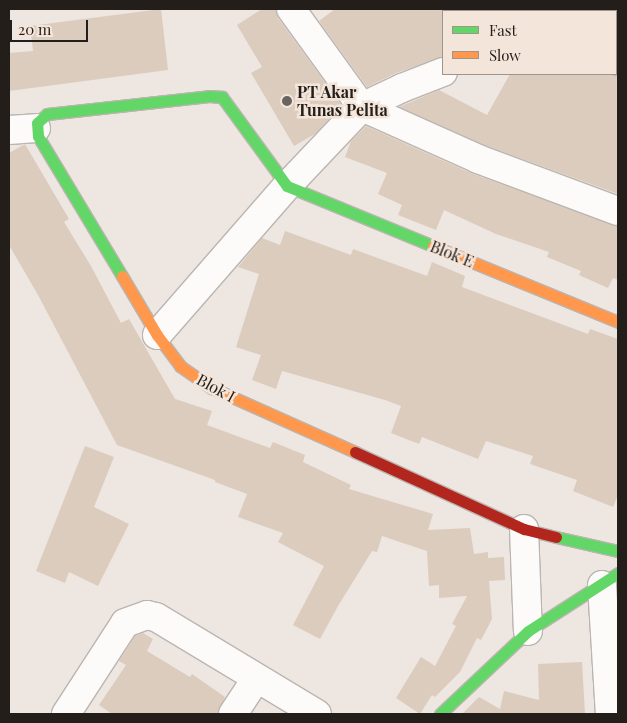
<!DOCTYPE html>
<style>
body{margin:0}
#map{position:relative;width:627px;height:723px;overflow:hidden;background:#eee6e0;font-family:"Playfair Display",serif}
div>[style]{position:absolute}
.building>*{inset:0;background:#dcccbe}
.roads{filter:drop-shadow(1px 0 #bbb5b0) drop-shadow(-1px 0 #bbb5b0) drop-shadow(0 1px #bbb5b0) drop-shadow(0 -1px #bbb5b0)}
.street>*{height:28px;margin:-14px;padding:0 14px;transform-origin:14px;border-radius:14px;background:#fcfbfa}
.fast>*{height:11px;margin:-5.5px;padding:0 5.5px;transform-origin:5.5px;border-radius:5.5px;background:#63d668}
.slow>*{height:11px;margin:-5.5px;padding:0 5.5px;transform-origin:5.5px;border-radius:5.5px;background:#ff974d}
.jam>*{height:11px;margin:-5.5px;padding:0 5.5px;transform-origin:5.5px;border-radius:5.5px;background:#b3261e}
.dots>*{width:14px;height:14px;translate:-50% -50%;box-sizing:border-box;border:2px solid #f4e5da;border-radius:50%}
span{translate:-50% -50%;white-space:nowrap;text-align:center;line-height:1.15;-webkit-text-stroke:5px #f4e5da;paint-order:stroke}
.poi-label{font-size:16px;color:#231e1a;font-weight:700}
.left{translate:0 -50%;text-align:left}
.street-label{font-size:16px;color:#231e1a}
.frame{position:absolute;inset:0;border:10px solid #231e1a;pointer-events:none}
.legend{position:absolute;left:442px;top:10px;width:175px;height:65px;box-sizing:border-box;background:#f4e5da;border:1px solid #a0958d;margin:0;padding:6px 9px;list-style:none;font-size:15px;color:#231e1a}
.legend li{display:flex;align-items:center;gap:10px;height:25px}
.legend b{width:25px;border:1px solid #a0958d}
.scale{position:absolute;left:10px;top:20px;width:78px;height:22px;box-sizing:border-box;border:2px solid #231e1a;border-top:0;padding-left:6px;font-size:15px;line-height:18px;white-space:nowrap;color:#231e1a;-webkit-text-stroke:4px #f4e5da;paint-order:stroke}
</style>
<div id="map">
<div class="building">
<i style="clip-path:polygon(161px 9px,168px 70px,9px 91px,9px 53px,33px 51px,30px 26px)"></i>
<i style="clip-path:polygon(262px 9px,276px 9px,278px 18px,342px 106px,315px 134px,294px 146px,251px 73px,262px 67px,237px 25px)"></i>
<i style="clip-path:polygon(335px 9px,443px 9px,443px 57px,396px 73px,367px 87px,319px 21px)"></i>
<i style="clip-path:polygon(510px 74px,610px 74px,618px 76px,618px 194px,484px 145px,399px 107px,439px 90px,487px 115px)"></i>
<i style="clip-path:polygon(366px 126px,473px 174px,618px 226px,618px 280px,613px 278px,608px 288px,579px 275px,581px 271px,547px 257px,549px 252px,496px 234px,444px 210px,436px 230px,398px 215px,402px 205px,378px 194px,387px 173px,345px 157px,351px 141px)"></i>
<i style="clip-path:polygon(25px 144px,69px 219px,64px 222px,91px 266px,121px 323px,129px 319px,175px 399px,212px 411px,207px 425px,270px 448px,273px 442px,305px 455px,303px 462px,351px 485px,349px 489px,433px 514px,428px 530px,470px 528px,474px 554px,488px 552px,488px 558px,504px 557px,505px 580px,489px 581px,492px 619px,481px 640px,477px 638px,460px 672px,435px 697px,432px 695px,420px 714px,396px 698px,421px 657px,435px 666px,456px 626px,452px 624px,467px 596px,439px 598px,439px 585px,429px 586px,427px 551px,382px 536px,377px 552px,372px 551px,338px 606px,320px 639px,293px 625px,324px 566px,278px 542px,283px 533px,238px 517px,247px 494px,215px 482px,215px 480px,117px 445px,38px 295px,9px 245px,9px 153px)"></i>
<i style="clip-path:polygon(285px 231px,351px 255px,353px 249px,427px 276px,432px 262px,465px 276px,462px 287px,588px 334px,590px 329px,618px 339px,618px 495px,613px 507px,573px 491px,577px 480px,530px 464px,533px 456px,486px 441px,478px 459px,422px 437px,419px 444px,391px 433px,401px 406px,385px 400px,282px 371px,276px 389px,252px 380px,261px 355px,236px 347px,259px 274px,238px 267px,262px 238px,280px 245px)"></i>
<i style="clip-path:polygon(85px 446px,114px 457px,94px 507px,129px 524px,98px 586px,69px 572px,65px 583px,36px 571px)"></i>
<i style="clip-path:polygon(143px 633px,153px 639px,147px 651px,190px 677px,192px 674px,225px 697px,218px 714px,112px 714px,99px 705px,126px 665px,119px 661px,135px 636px)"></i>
<i style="clip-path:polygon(582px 662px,585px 714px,463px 713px,479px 697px,500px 709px,504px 691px,539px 700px,538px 664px)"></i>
</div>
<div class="roads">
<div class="street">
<i style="left:291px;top:9px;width:121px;rotate:54.1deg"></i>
<i style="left:362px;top:107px;width:127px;rotate:24.1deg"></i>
<i style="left:478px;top:159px;width:149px;rotate:20.4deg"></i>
<i style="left:540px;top:11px;width:2px;rotate:-63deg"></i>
<i style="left:616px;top:59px;width:3px;rotate:45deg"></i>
<i style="left:9px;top:130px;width:27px;rotate:-4deg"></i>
<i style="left:157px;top:335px;width:198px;rotate:-48.9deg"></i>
<i style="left:287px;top:186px;width:109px;rotate:-46.5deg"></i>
<i style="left:362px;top:107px;width:44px;rotate:-25.4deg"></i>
<i style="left:402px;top:88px;width:44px;rotate:-21.3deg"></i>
<i style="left:524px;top:529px;width:102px;rotate:87.8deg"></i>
<i style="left:602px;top:585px;width:129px;rotate:86.5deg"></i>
<i style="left:66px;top:714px;width:108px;rotate:-57deg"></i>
<i style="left:125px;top:623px;width:23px;rotate:-20deg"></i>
<i style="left:147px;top:615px;width:9px;rotate:13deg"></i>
<i style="left:156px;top:617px;width:188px;rotate:31.1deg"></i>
<i style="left:233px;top:714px;width:42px;rotate:-56.7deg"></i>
</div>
<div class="fast">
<i style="left:122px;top:276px;width:163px;rotate:-121deg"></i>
<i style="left:38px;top:136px;width:13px;rotate:-94deg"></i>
<i style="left:37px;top:123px;width:13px;rotate:-42deg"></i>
<i style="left:47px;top:114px;width:163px;rotate:-6.3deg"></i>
<i style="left:209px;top:96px;width:13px;rotate:4deg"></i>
<i style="left:222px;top:97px;width:110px;rotate:53.9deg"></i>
<i style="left:287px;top:186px;width:158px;rotate:22.3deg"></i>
<i style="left:556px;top:537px;width:64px;rotate:12.7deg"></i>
<i style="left:440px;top:714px;width:121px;rotate:-43.3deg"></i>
<i style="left:528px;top:631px;width:107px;rotate:-32.8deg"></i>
</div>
<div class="slow">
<i style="left:433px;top:246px;width:200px;rotate:22.3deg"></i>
<i style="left:122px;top:276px;width:69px;rotate:59.3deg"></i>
<i style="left:157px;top:335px;width:39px;rotate:53deg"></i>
<i style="left:180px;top:366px;width:39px;rotate:35deg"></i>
<i style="left:212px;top:388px;width:157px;rotate:24.1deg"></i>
</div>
<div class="jam">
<i style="left:355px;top:452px;width:186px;rotate:24.5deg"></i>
<i style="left:524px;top:529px;width:33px;rotate:14deg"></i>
</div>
</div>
<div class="dots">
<i style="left:287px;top:101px;background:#6a645f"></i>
</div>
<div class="poi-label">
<span class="left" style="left:297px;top:101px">PT Akar<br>Tunas Pelita</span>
</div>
<div class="street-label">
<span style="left:452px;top:254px;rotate:22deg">Blok E</span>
<span style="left:216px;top:388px;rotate:29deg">Blok I</span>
</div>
<div class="frame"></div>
<ul class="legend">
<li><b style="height:6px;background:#63d668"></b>Fast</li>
<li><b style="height:6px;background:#ff974d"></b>Slow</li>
</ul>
<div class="scale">20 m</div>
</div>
